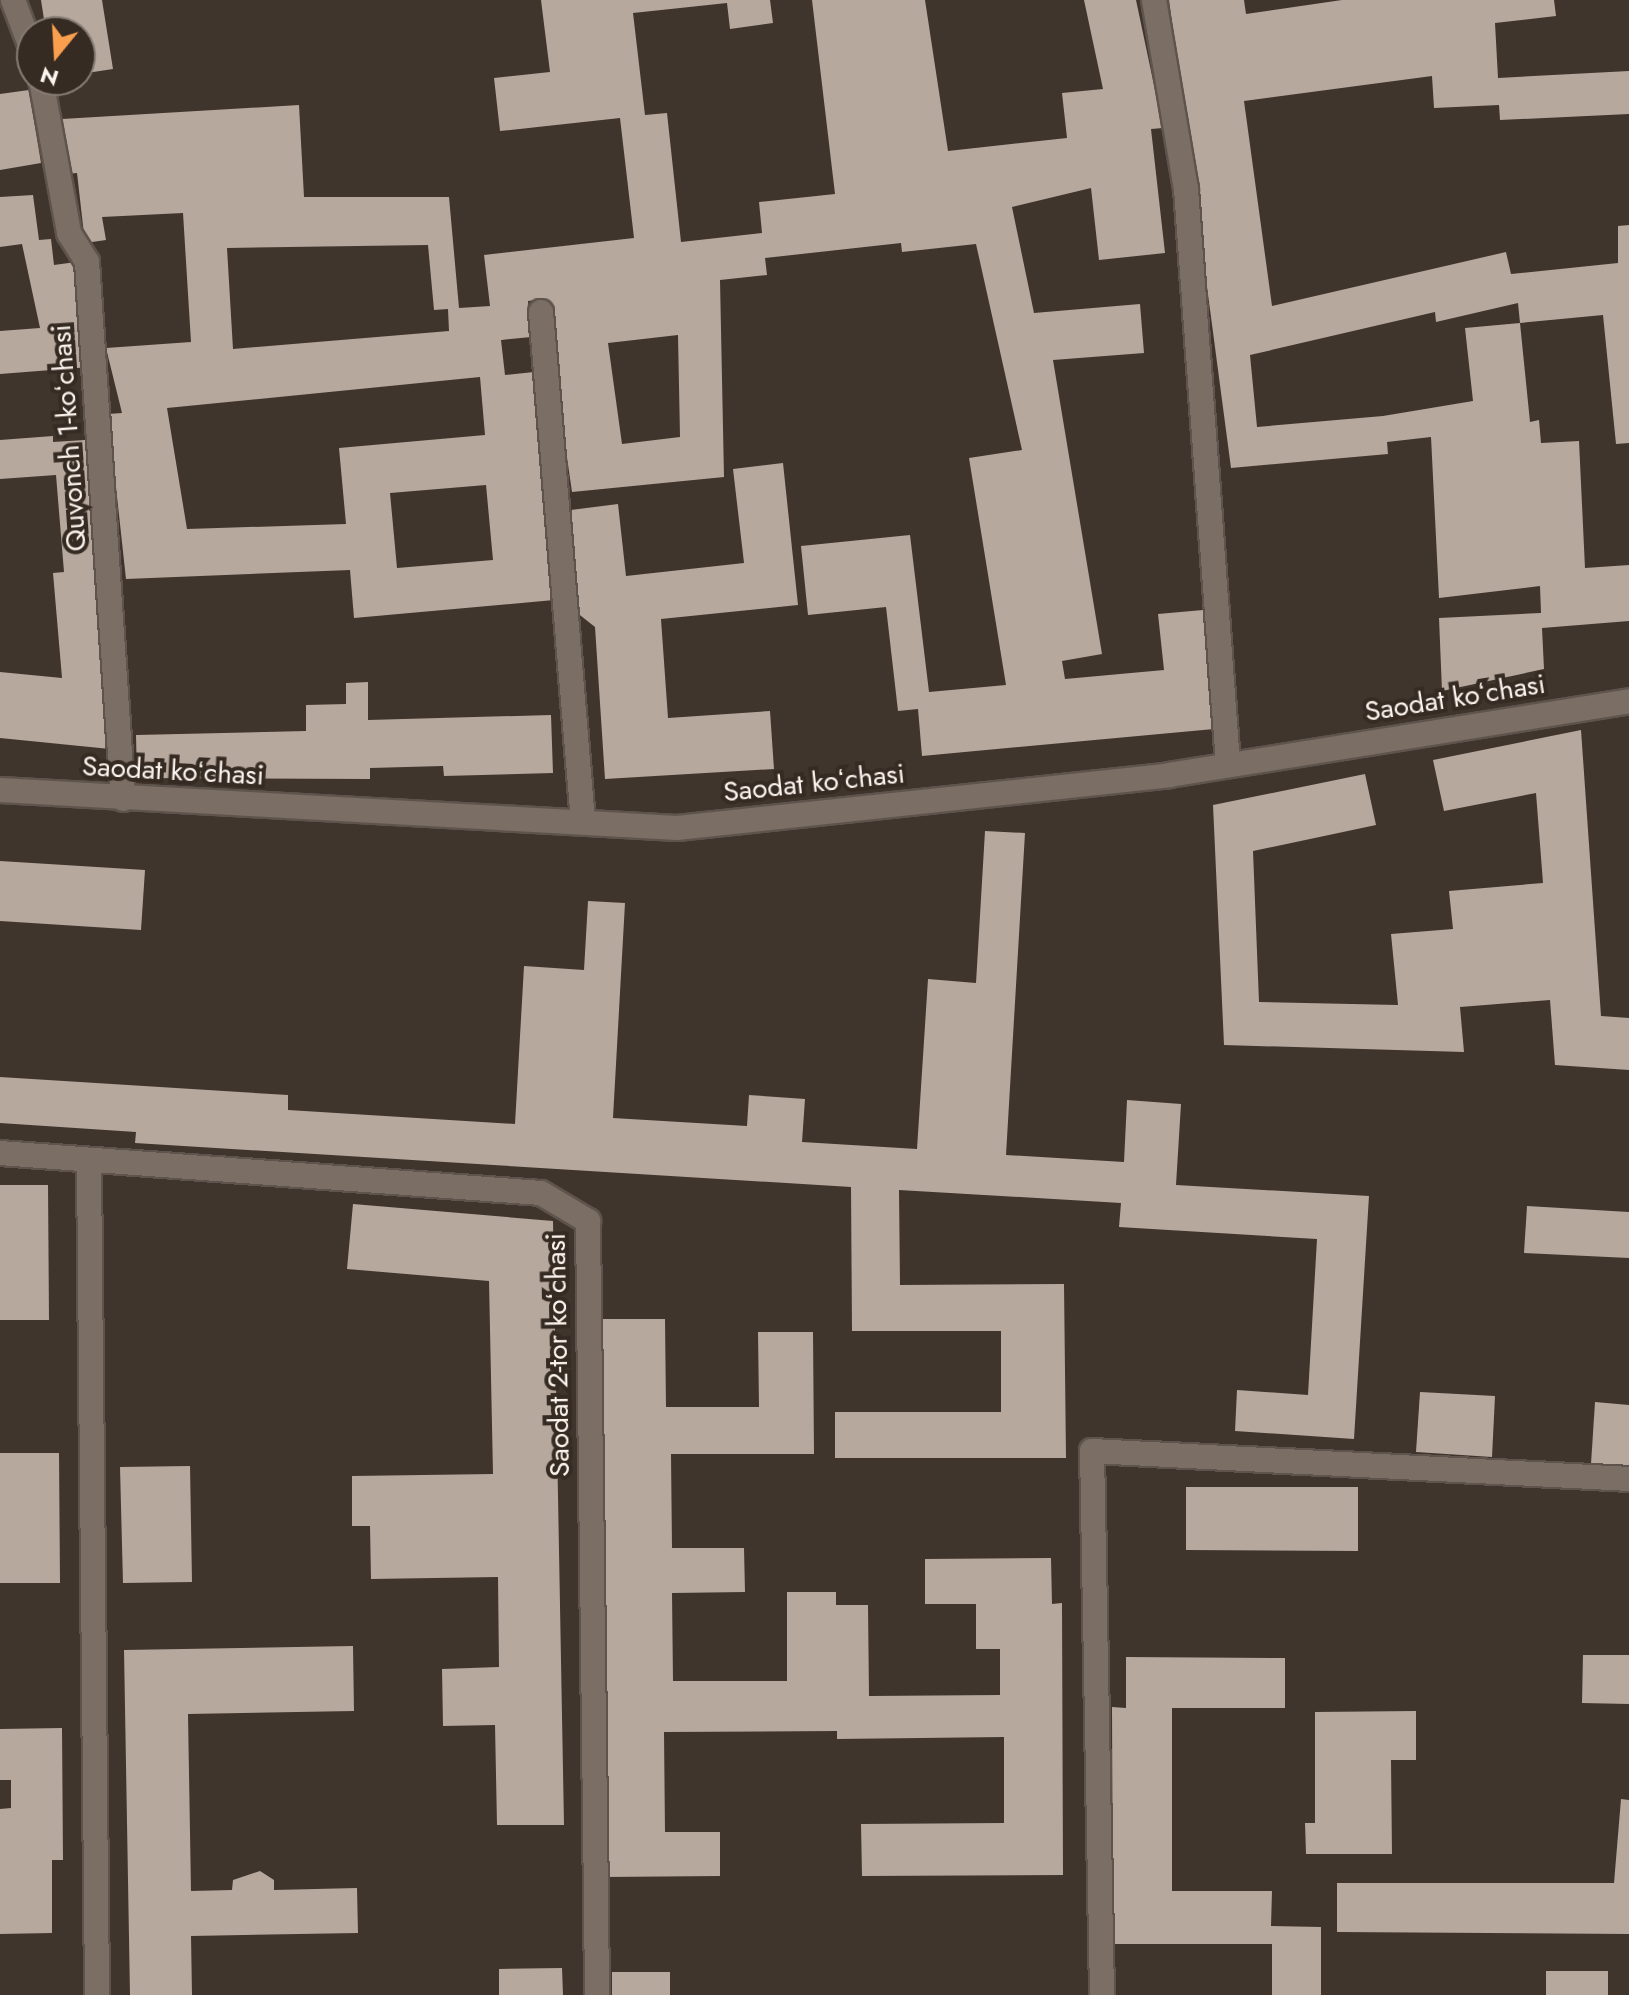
<!DOCTYPE html>
<meta charset="utf-8">
<style>
body{margin:0}
#map{position:relative;width:1629px;height:1995px;overflow:hidden;background:#40352c;font-family:Jost,sans-serif}
div>[style]{position:absolute}
.building>*{inset:0;background:#b6a89d}
.roads{filter:drop-shadow(2px 0 #5e544d) drop-shadow(-2px 0 #5e544d) drop-shadow(0 2px #5e544d) drop-shadow(0 -2px #5e544d)}
.minor>*{height:24px;margin:-12px;padding:0 12px;transform-origin:12px;border-radius:12px;background:#7b6e64}
span{translate:-50% -50%;white-space:nowrap;text-align:center;line-height:1.15;-webkit-text-stroke:8px #362b22;paint-order:stroke}
.street-label{font-size:28px;color:#fbf3ee}
.north{position:absolute;left:16px;top:16px;width:80px;height:80px;box-sizing:border-box;background:#362b22;border:2px solid #857b74;border-radius:50%;rotate:198deg;font-size:22px;font-weight:700;line-height:32px;text-align:center;color:#fbf3ee}
.north::after{content:'';display:block;margin:auto;width:28px;height:36px;background:#fa9f4e;clip-path:polygon(50% 0,100% 100%,50% 72%,0 100%)}
</style>
<div id="map">
<div class="building">
<i style="clip-path:polygon(41px 0,102px 0,113px 69px,80px 74px,80px 32px,46px 32px)"></i>
<i style="clip-path:polygon(evenodd,541px 0,770px 0,773px 23px,730px 29px,727px 3px,633px 13px,645px 115px,667px 113px,681px 242px,762px 233px,759px 202px,835px 194px,812px 0,925px 0,948px 151px,1067px 138px,1062px 93px,1103px 89px,1084px 0,1136px 0,1163px 128px,1151px 129px,1165px 253px,1099px 260px,1091px 188px,1012px 207px,1034px 313px,1140px 304px,1144px 353px,1053px 360px,1102px 654px,1062px 661px,1065px 679px,1164px 670px,1158px 614px,1203px 610px,1214px 729px,922px 756px,918px 709px,898px 711px,886px 607px,808px 615px,801px 546px,910px 535px,929px 692px,1006px 685px,969px 458px,1022px 450px,976px 244px,902px 252px,901px 243px,765px 258px,767px 275px,720px 280px,724px 477px,572px 492px,544px 299px,528px 301px,531px 337px,501px 340px,505px 375px,534px 372px,554px 600px,354px 618px,350px 570px,126px 579px,108px 414px,122px 413px,106px 348px,191px 342px,183px 213px,102px 217px,106px 240px,85px 243px,77px 173px,65px 174px,62px 119px,299px 105px,304px 197px,449px 197px,459px 308px,490px 306px,484px 255px,634px 238px,620px 118px,500px 131px,494px 78px,550px 72px,541px 0,428px 245px,434px 310px,448px 309px,449px 331px,233px 349px,227px 248px,428px 245px,541px 0,678px 335px,680px 437px,622px 444px,608px 343px,678px 335px,541px 0,480px 377px,485px 435px,339px 448px,346px 524px,187px 529px,167px 408px,480px 377px,541px 0,486px 485px,493px 560px,397px 568px,390px 493px,486px 485px)"></i>
<i style="clip-path:polygon(1169px 0,1244px 0,1246px 14px,1342px 0,1554px 0,1556px 16px,1495px 23px,1498px 78px,1629px 71px,1629px 114px,1500px 120px,1499px 105px,1434px 108px,1432px 76px,1244px 101px,1272px 306px,1506px 252px,1511px 274px,1618px 263px,1618px 226px,1629px 225px,1629px 443px,1616px 444px,1603px 315px,1520px 323px,1518px 303px,1436px 322px,1435px 312px,1250px 355px,1257px 427px,1383px 416px,1473px 401px,1465px 328px,1520px 323px,1530px 422px,1539px 420px,1541px 443px,1579px 441px,1585px 568px,1629px 565px,1629px 621px,1542px 628px,1544px 669px,1442px 691px,1439px 618px,1541px 613px,1540px 586px,1439px 598px,1431px 437px,1387px 442px,1388px 454px,1231px 468px)"></i>
<i style="clip-path:polygon(29px 90px,41px 163px,0 170px,0 94px)"></i>
<i style="clip-path:polygon(33px 195px,39px 240px,51px 239px,54px 265px,76px 262px,90px 367px,0 374px,0 331px,40px 328px,22px 244px,0 247px,0 197px)"></i>
<i style="clip-path:polygon(53px 436px,53px 442px,85px 440px,110px 749px,0 738px,0 672px,62px 678px,53px 573px,64px 572px,56px 475px,0 479px,0 440px)"></i>
<i style="clip-path:polygon(783px 463px,798px 605px,661px 619px,668px 718px,770px 711px,774px 769px,605px 779px,595px 627px,571px 608px,563px 511px,618px 504px,626px 576px,744px 563px,733px 469px)"></i>
<i style="clip-path:polygon(368px 682px,368px 720px,551px 715px,553px 773px,444px 776px,443px 766px,370px 768px,370px 779px,137px 778px,136px 735px,306px 731px,306px 705px,346px 704px,346px 683px)"></i>
<i style="clip-path:polygon(1581px 730px,1601px 1016px,1629px 1018px,1629px 1070px,1555px 1065px,1550px 1000px,1460px 1007px,1464px 1052px,1224px 1045px,1213px 805px,1365px 774px,1376px 825px,1253px 851px,1259px 1002px,1398px 1005px,1391px 934px,1453px 929px,1449px 891px,1543px 883px,1536px 793px,1444px 811px,1433px 760px)"></i>
<i style="clip-path:polygon(985px 831px,1025px 833px,1006px 1155px,1124px 1162px,1127px 1100px,1181px 1104px,1176px 1185px,1369px 1196px,1354px 1439px,1235px 1431px,1237px 1390px,1308px 1395px,1317px 1239px,1119px 1227px,1121px 1203px,899px 1190px,900px 1285px,1064px 1284px,1066px 1458px,835px 1458px,835px 1412px,1001px 1412px,1001px 1331px,852px 1331px,851px 1187px,135px 1143px,136px 1132px,0 1123px,0 1077px,288px 1095px,288px 1110px,515px 1124px,524px 966px,584px 970px,588px 901px,625px 903px,613px 1118px,747px 1126px,749px 1095px,805px 1099px,802px 1142px,917px 1149px,928px 979px,976px 983px)"></i>
<i style="clip-path:polygon(0 861px,145px 870px,141px 930px,0 921px)"></i>
<i style="clip-path:polygon(0 1185px,48px 1185px,49px 1320px,0 1320px)"></i>
<i style="clip-path:polygon(353px 1204px,553px 1221px,564px 1825px,497px 1825px,495px 1725px,443px 1726px,442px 1669px,499px 1667px,498px 1577px,371px 1579px,370px 1526px,352px 1526px,352px 1476px,493px 1474px,489px 1281px,347px 1269px)"></i>
<i style="clip-path:polygon(1527px 1206px,1629px 1212px,1629px 1258px,1524px 1253px)"></i>
<i style="clip-path:polygon(601px 1319px,665px 1319px,666px 1407px,759px 1407px,758px 1332px,813px 1332px,814px 1454px,671px 1454px,672px 1548px,744px 1548px,745px 1592px,672px 1593px,673px 1681px,787px 1681px,787px 1592px,836px 1592px,836px 1605px,868px 1605px,869px 1696px,1000px 1695px,1000px 1649px,976px 1649px,976px 1604px,925px 1604px,925px 1559px,1051px 1558px,1052px 1604px,1062px 1603px,1063px 1875px,862px 1876px,861px 1824px,1004px 1823px,1004px 1737px,837px 1739px,837px 1731px,664px 1732px,665px 1832px,720px 1832px,720px 1876px,605px 1877px)"></i>
<i style="clip-path:polygon(1420px 1392px,1495px 1396px,1492px 1457px,1416px 1452px)"></i>
<i style="clip-path:polygon(1595px 1402px,1629px 1405px,1629px 1466px,1591px 1464px)"></i>
<i style="clip-path:polygon(0 1453px,59px 1453px,60px 1583px,0 1583px)"></i>
<i style="clip-path:polygon(190px 1466px,192px 1582px,123px 1583px,120px 1467px)"></i>
<i style="clip-path:polygon(1186px 1487px,1358px 1487px,1358px 1551px,1186px 1550px)"></i>
<i style="clip-path:polygon(353px 1646px,354px 1711px,188px 1714px,191px 1891px,232px 1890px,233px 1880px,260px 1871px,274px 1880px,274px 1890px,357px 1888px,358px 1933px,191px 1936px,192px 1995px,130px 1995px,124px 1650px)"></i>
<i style="clip-path:polygon(1583px 1655px,1629px 1655px,1629px 1704px,1582px 1703px)"></i>
<i style="clip-path:polygon(1126px 1657px,1285px 1658px,1285px 1708px,1172px 1708px,1172px 1891px,1272px 1891px,1271px 1926px,1321px 1927px,1321px 1995px,1272px 1995px,1272px 1944px,1113px 1944px,1112px 1707px,1126px 1708px)"></i>
<i style="clip-path:polygon(1416px 1711px,1416px 1760px,1391px 1760px,1392px 1854px,1306px 1854px,1305px 1823px,1315px 1823px,1315px 1712px)"></i>
<i style="clip-path:polygon(62px 1728px,63px 1860px,52px 1860px,52px 1933px,0 1934px,0 1809px,11px 1808px,11px 1780px,0 1780px,0 1729px)"></i>
<i style="clip-path:polygon(1621px 1799px,1629px 1800px,1629px 1934px,1337px 1932px,1337px 1883px,1614px 1883px)"></i>
<i style="clip-path:polygon(562px 1968px,563px 1995px,499px 1995px,499px 1969px)"></i>
<i style="clip-path:polygon(1546px 1971px,1608px 1971px,1608px 1995px,1546px 1995px)"></i>
<i style="clip-path:polygon(612px 1972px,670px 1972px,670px 1995px,612px 1995px)"></i>
</div>
<div class="roads">
<div class="minor">
<i style="left:13px;top:0;width:53px;rotate:69.2deg"></i>
<i style="left:1154px;top:0;width:192px;rotate:80.4deg"></i>
<i style="left:1186px;top:189px;width:576px;rotate:85.82deg"></i>
<i style="left:41px;top:80px;width:156px;rotate:79.6deg"></i>
<i style="left:69px;top:233px;width:34px;rotate:58deg"></i>
<i style="left:87px;top:262px;width:538px;rotate:86.16deg"></i>
<i style="left:541px;top:312px;width:512px;rotate:85.29deg"></i>
<i style="left:0;top:790px;width:678px;rotate:3.21deg"></i>
<i style="left:677px;top:828px;width:495px;rotate:-6.1deg"></i>
<i style="left:1169px;top:775px;width:466px;rotate:-9.1deg"></i>
<i style="left:0;top:1153px;width:542px;rotate:4.23deg"></i>
<i style="left:541px;top:1193px;width:55px;rotate:30.8deg"></i>
<i style="left:588px;top:1221px;width:774px;rotate:89.33deg"></i>
<i style="left:89px;top:1162px;width:833px;rotate:89.45deg"></i>
<i style="left:1102px;top:1995px;width:544px;rotate:-91.05deg"></i>
<i style="left:1092px;top:1451px;width:538px;rotate:2.98deg"></i>
</div>
</div>
<div class="street-label">
<span style="left:69px;top:438px;rotate:-94deg">Quvonch 1-koʻchasi</span>
<span style="left:1455px;top:698px;rotate:-9deg">Saodat koʻchasi</span>
<span style="left:173px;top:771px;rotate:3deg">Saodat koʻchasi</span>
<span style="left:814px;top:783px;rotate:-6deg">Saodat koʻchasi</span>
<span style="left:558px;top:1355px;rotate:-91deg">Saodat 2-tor koʻchasi</span>
</div>
<div class="north">N</div>
</div>
